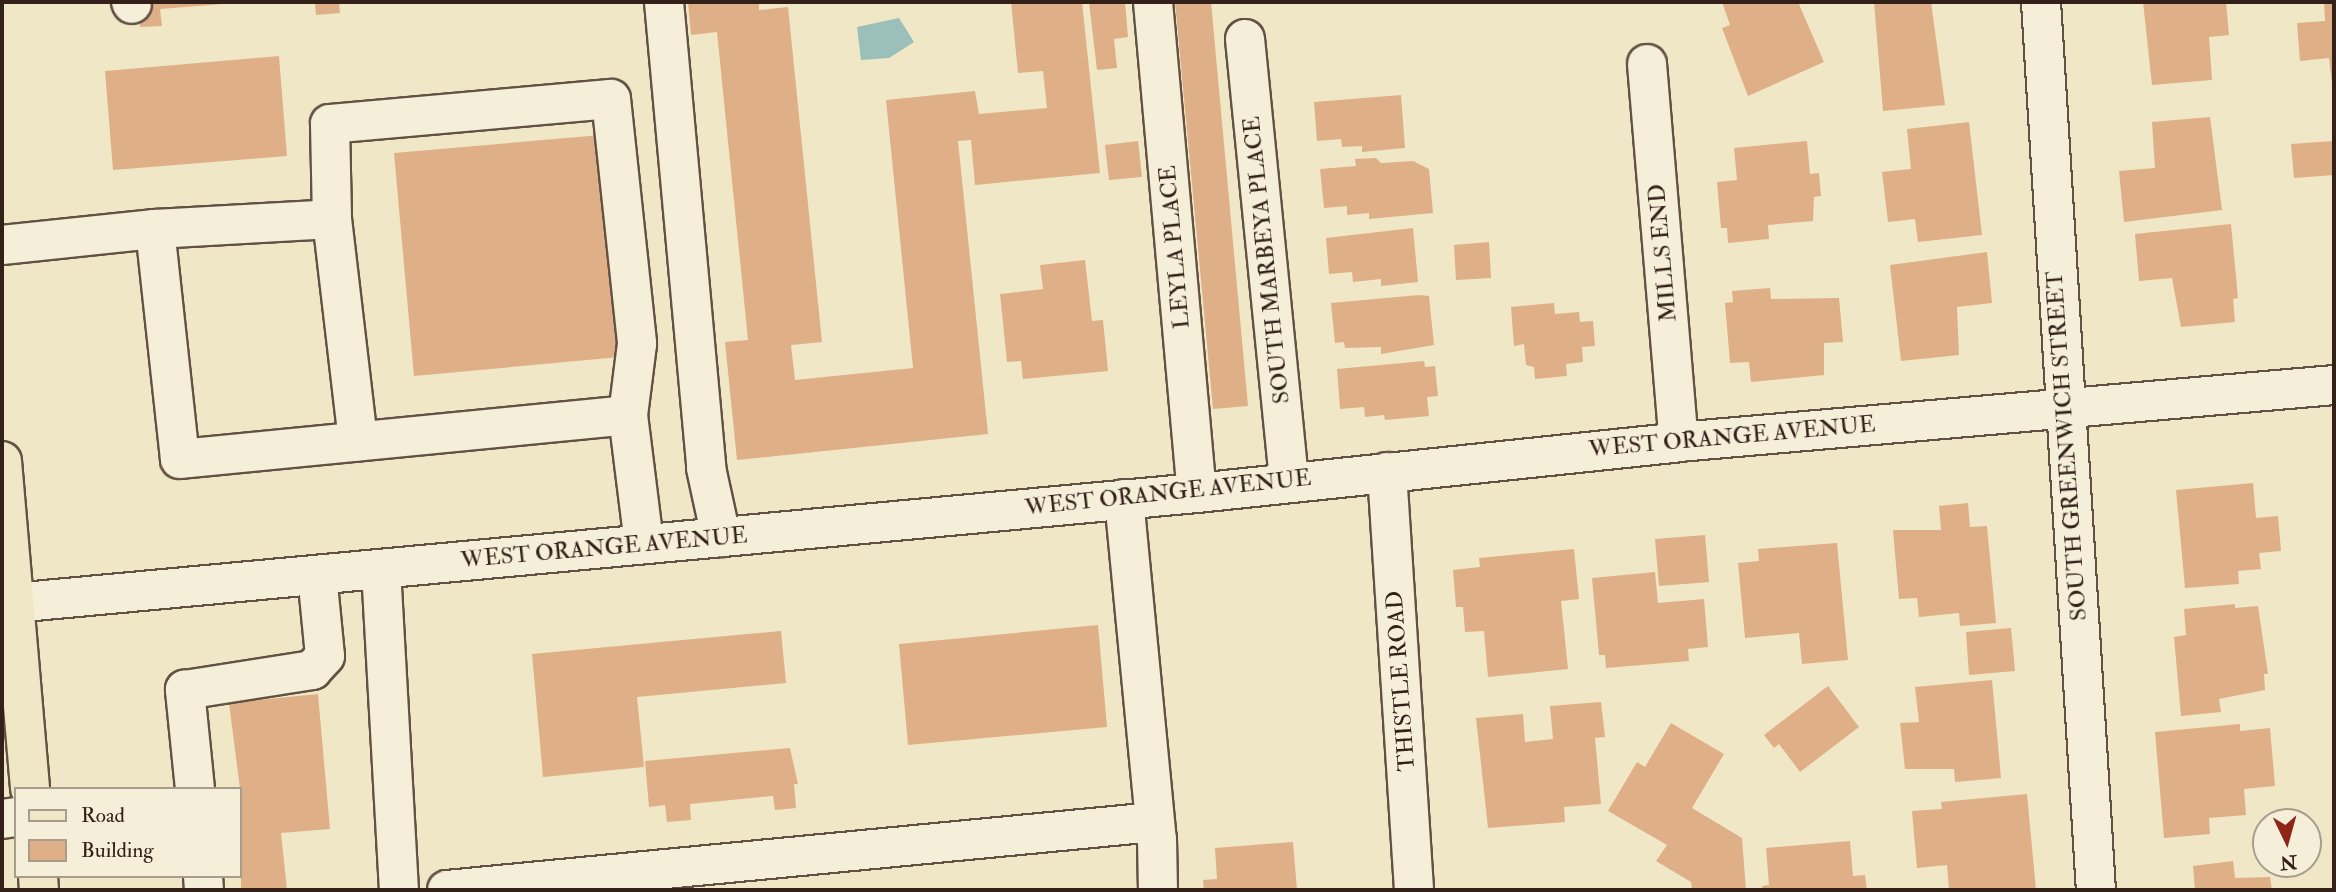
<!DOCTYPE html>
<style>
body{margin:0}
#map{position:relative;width:2336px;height:892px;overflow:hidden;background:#f0e7c6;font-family:"IM FELL Double Pica",serif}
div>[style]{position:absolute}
.water>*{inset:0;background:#9bbfb9}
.building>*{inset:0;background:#dfaf88}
.roads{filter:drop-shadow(2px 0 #625244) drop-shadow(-2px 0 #625244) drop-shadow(0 2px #625244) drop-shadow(0 -2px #625244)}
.minor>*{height:38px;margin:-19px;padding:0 19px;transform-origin:19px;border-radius:19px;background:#f5efda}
.major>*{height:38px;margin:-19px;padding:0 19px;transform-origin:19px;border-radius:19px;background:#f0e7c6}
span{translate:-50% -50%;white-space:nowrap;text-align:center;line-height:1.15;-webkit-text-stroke:6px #f5efda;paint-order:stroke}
.street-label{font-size:23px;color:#332119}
.frame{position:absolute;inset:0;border:4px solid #332119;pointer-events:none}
.legend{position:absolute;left:14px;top:787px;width:228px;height:91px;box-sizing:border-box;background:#f5efda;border:2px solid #a79d8d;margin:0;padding:9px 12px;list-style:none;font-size:21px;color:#332119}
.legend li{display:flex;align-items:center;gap:14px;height:35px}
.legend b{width:35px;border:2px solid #a79d8d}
.north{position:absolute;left:2252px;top:808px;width:70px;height:70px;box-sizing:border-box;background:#f5efda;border:2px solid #a79d8d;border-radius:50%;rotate:175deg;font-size:19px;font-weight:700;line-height:28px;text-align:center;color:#332119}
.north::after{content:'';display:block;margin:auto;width:24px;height:32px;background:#8f2418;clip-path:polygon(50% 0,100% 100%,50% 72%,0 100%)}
</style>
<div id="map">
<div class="water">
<i style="clip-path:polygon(899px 18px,914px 42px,889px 58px,861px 60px,857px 27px)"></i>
</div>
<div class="building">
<i style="clip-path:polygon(138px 2px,223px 2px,223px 4px,160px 9px,162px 26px,140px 27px)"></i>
<i style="clip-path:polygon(315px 2px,339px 2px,340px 13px,316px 15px)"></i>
<i style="clip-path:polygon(688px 2px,759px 2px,759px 10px,788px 7px,822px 342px,791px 345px,795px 380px,913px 368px,886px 100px,975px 91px,979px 114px,1047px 108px,1043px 71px,1018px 73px,1011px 2px,1082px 2px,1100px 173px,975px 185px,971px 140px,958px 141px,988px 434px,737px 460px,725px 342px,748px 340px,717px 32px,691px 35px)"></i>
<i style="clip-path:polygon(1089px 2px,1125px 2px,1128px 37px,1114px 39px,1117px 68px,1097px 70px)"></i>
<i style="clip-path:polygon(1175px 2px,1211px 2px,1248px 406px,1213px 409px)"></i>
<i style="clip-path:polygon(1722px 2px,1798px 2px,1824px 62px,1748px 96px,1722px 28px,1730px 25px)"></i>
<i style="clip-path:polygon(1874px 2px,1931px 2px,1945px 105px,1883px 111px)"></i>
<i style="clip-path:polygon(2143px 2px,2226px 2px,2229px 35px,2209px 37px,2212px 80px,2152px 85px)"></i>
<i style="clip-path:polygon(2324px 2px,2334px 2px,2334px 100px,2329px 58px,2300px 61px,2297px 23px,2325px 21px)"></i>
<i style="clip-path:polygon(279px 56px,287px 156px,113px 170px,105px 71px)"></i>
<i style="clip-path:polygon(1401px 95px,1405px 148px,1362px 152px,1362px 146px,1342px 147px,1341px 139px,1317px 141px,1314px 102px)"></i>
<i style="clip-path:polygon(2210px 117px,2222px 210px,2124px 222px,2119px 171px,2155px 168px,2152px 122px)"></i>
<i style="clip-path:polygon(1969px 122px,1982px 235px,1918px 242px,1915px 219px,1888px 222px,1882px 172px,1911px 169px,1907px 129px)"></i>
<i style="clip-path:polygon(601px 135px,620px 357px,414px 376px,394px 153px)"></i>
<i style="clip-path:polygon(1138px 141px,1142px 177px,1109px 180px,1105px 145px)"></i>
<i style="clip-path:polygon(1807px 141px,1810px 174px,1819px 173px,1821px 196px,1814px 197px,1813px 221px,1768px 225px,1769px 239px,1728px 243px,1727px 228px,1721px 228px,1717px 182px,1737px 180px,1734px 148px)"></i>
<i style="clip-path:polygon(2334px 141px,2334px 175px,2294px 178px,2291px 144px)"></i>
<i style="clip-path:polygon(1376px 158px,1381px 163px,1413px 161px,1429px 169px,1433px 213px,1369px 219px,1369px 213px,1347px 215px,1347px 206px,1324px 208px,1320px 169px,1356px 166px,1355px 159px)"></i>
<i style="clip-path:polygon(2231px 224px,2238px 298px,2233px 299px,2235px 322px,2181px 327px,2172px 278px,2139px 281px,2135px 234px)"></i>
<i style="clip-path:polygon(1413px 228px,1418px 282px,1381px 286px,1381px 279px,1353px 282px,1352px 272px,1329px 274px,1326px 238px)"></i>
<i style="clip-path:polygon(1489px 242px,1491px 278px,1456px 280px,1454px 245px)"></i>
<i style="clip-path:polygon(1987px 252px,1992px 303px,1957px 307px,1959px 355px,1901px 361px,1890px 265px)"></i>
<i style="clip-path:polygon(1085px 260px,1092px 321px,1103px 320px,1108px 371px,1023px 379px,1021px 361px,1007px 362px,1000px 294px,1043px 289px,1040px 265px)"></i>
<i style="clip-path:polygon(1770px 288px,1771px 299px,1839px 298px,1843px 342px,1824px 343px,1824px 375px,1751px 382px,1749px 362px,1730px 363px,1725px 303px,1733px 302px,1732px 291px)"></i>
<i style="clip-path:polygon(1419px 295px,1429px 296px,1434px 345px,1381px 354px,1381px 347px,1345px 348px,1344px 342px,1335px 343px,1331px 303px)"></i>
<i style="clip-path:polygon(1554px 303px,1555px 314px,1579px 312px,1580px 322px,1593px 321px,1595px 346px,1582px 347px,1583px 362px,1566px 364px,1567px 376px,1535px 379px,1534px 367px,1526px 365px,1524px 344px,1514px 346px,1511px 307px)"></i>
<i style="clip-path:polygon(1424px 361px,1425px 367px,1435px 366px,1438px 396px,1427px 397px,1429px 416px,1385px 420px,1384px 415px,1365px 417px,1364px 407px,1340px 409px,1337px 369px)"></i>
<i style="clip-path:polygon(2253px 483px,2256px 518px,2278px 516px,2281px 551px,2259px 553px,2261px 569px,2238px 571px,2239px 584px,2185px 588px,2176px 490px)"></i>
<i style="clip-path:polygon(1968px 503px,1970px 527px,1987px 526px,1996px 623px,1960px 626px,1959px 613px,1919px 617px,1917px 598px,1899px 599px,1893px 530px,1941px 530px,1939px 506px)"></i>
<i style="clip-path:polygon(1705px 535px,1709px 582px,1659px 586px,1655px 539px)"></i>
<i style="clip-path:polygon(1837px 543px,1848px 660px,1802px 664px,1799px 633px,1745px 638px,1738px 563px,1759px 561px,1758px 549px)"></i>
<i style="clip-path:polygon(1574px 549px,1579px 599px,1561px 601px,1568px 669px,1488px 677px,1484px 631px,1465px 632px,1463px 607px,1456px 607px,1453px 570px,1480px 567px,1479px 558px)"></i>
<i style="clip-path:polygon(1655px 572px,1658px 603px,1704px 599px,1708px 647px,1688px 649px,1689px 661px,1606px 668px,1605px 655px,1599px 655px,1592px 578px)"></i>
<i style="clip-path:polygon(2235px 604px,2235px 608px,2258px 606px,2268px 674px,2264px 674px,2265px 690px,2219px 699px,2221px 712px,2181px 716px,2174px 637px,2186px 635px,2184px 609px)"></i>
<i style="clip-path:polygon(1098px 625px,1107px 727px,908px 745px,899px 644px)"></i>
<i style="clip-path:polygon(2011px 628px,2015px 671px,1969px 675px,1966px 632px)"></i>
<i style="clip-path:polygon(781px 631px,786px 683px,637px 697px,644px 767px,543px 777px,532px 654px)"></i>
<i style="clip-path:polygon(1992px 680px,2001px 778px,1955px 782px,1954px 769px,1905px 769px,1900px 723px,1919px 722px,1915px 687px)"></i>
<i style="clip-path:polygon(1828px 686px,1859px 727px,1800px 772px,1779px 744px,1774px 748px,1764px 735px)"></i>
<i style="clip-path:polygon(318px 694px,330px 829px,281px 833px,287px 890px,241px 890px,240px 789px,229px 703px)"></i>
<i style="clip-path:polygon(1601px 702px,1605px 737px,1595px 738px,1601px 804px,1564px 807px,1565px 822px,1488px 828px,1476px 718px,1523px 714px,1525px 742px,1553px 739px,1550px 706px)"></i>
<i style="clip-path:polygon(1671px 723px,1724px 754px,1692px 808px,1742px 838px,1746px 890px,1692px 890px,1691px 882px,1656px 861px,1667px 845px,1608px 811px,1637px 762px,1645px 767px)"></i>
<i style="clip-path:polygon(2240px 724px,2240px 731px,2270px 728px,2275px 786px,2244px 789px,2246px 815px,2209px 818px,2210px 834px,2164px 838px,2155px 732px)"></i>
<i style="clip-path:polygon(790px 748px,798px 784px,794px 784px,796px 808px,775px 810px,773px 796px,690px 804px,691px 820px,667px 822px,665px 805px,649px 807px,645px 761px)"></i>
<i style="clip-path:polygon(2027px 794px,2036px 890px,1949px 890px,1947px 865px,1917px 868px,1912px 811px,1942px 809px,1941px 802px)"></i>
<i style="clip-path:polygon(1850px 841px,1853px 876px,1865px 875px,1867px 890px,1763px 890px,1762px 886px,1769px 885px,1766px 848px)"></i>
<i style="clip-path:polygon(1293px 842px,1297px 890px,1204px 890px,1203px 880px,1217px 879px,1215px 848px)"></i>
<i style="clip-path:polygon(2233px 861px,2235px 878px,2270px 877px,2272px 890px,2195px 890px,2193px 866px)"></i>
</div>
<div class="roads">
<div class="minor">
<i style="left:131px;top:2px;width:2px;rotate:63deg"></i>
<i style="left:664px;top:2px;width:468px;rotate:84.8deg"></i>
<i style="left:706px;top:468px;width:71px;rotate:77.7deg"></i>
<i style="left:1153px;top:2px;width:493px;rotate:84.9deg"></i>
<i style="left:2041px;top:2px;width:890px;rotate:86.46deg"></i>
<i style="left:1245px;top:39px;width:443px;rotate:84.3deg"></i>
<i style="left:1647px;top:64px;width:379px;rotate:85.2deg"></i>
<i style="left:332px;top:219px;width:224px;rotate:83.3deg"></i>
<i style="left:155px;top:229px;width:177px;rotate:-3.2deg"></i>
<i style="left:332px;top:219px;width:95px;rotate:-91.2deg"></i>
<i style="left:330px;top:124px;width:282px;rotate:-5.1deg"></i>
<i style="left:611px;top:99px;width:246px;rotate:83.9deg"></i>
<i style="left:637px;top:344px;width:72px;rotate:97.2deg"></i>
<i style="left:2px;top:245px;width:154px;rotate:-6deg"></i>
<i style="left:155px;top:229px;width:231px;rotate:83.8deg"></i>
<i style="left:180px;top:459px;width:450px;rotate:-5.6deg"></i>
<i style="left:628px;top:415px;width:130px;rotate:82.9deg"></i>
<i style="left:1387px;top:472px;width:419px;rotate:86.3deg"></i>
<i style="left:1124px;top:499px;width:342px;rotate:84.5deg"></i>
<i style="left:1157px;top:839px;width:51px;rotate:88.9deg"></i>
<i style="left:381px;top:569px;width:322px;rotate:86.8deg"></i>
<i style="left:2px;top:604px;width:1200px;rotate:-5.31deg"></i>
<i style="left:1197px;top:493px;width:485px;rotate:-6deg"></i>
<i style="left:1679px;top:442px;width:657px;rotate:-4.97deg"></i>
<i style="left:195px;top:789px;width:100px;rotate:-95.8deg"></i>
<i style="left:185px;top:690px;width:129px;rotate:-8.9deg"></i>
<i style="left:312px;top:670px;width:19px;rotate:-47deg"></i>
<i style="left:325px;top:656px;width:81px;rotate:-95.6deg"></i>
<i style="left:2px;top:819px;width:14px;rotate:-8deg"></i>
<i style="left:203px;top:876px;width:14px;rotate:86deg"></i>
<i style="left:447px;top:890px;width:711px;rotate:-5.49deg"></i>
</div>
<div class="major">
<i style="left:2px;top:461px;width:329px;rotate:85.1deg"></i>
<i style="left:38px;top:876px;width:14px;rotate:86deg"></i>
</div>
</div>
<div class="street-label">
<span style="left:1175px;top:247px;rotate:-95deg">LEYLA PLACE</span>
<span style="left:1663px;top:253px;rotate:-95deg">MILLS END</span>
<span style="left:1267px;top:260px;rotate:-96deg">SOUTH MARBEYA PLACE</span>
<span style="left:1732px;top:437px;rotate:-5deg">WEST ORANGE AVENUE</span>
<span style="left:2067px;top:446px;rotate:-94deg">SOUTH GREENWICH STREET</span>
<span style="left:1168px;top:493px;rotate:-6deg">WEST ORANGE AVENUE</span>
<span style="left:604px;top:548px;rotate:-5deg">WEST ORANGE AVENUE</span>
<span style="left:1401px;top:681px;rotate:-94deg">THISTLE ROAD</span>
</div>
<div class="frame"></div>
<ul class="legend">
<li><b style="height:9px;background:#f0e7c6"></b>Road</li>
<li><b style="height:19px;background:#dfaf88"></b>Building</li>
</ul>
<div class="north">N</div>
</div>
